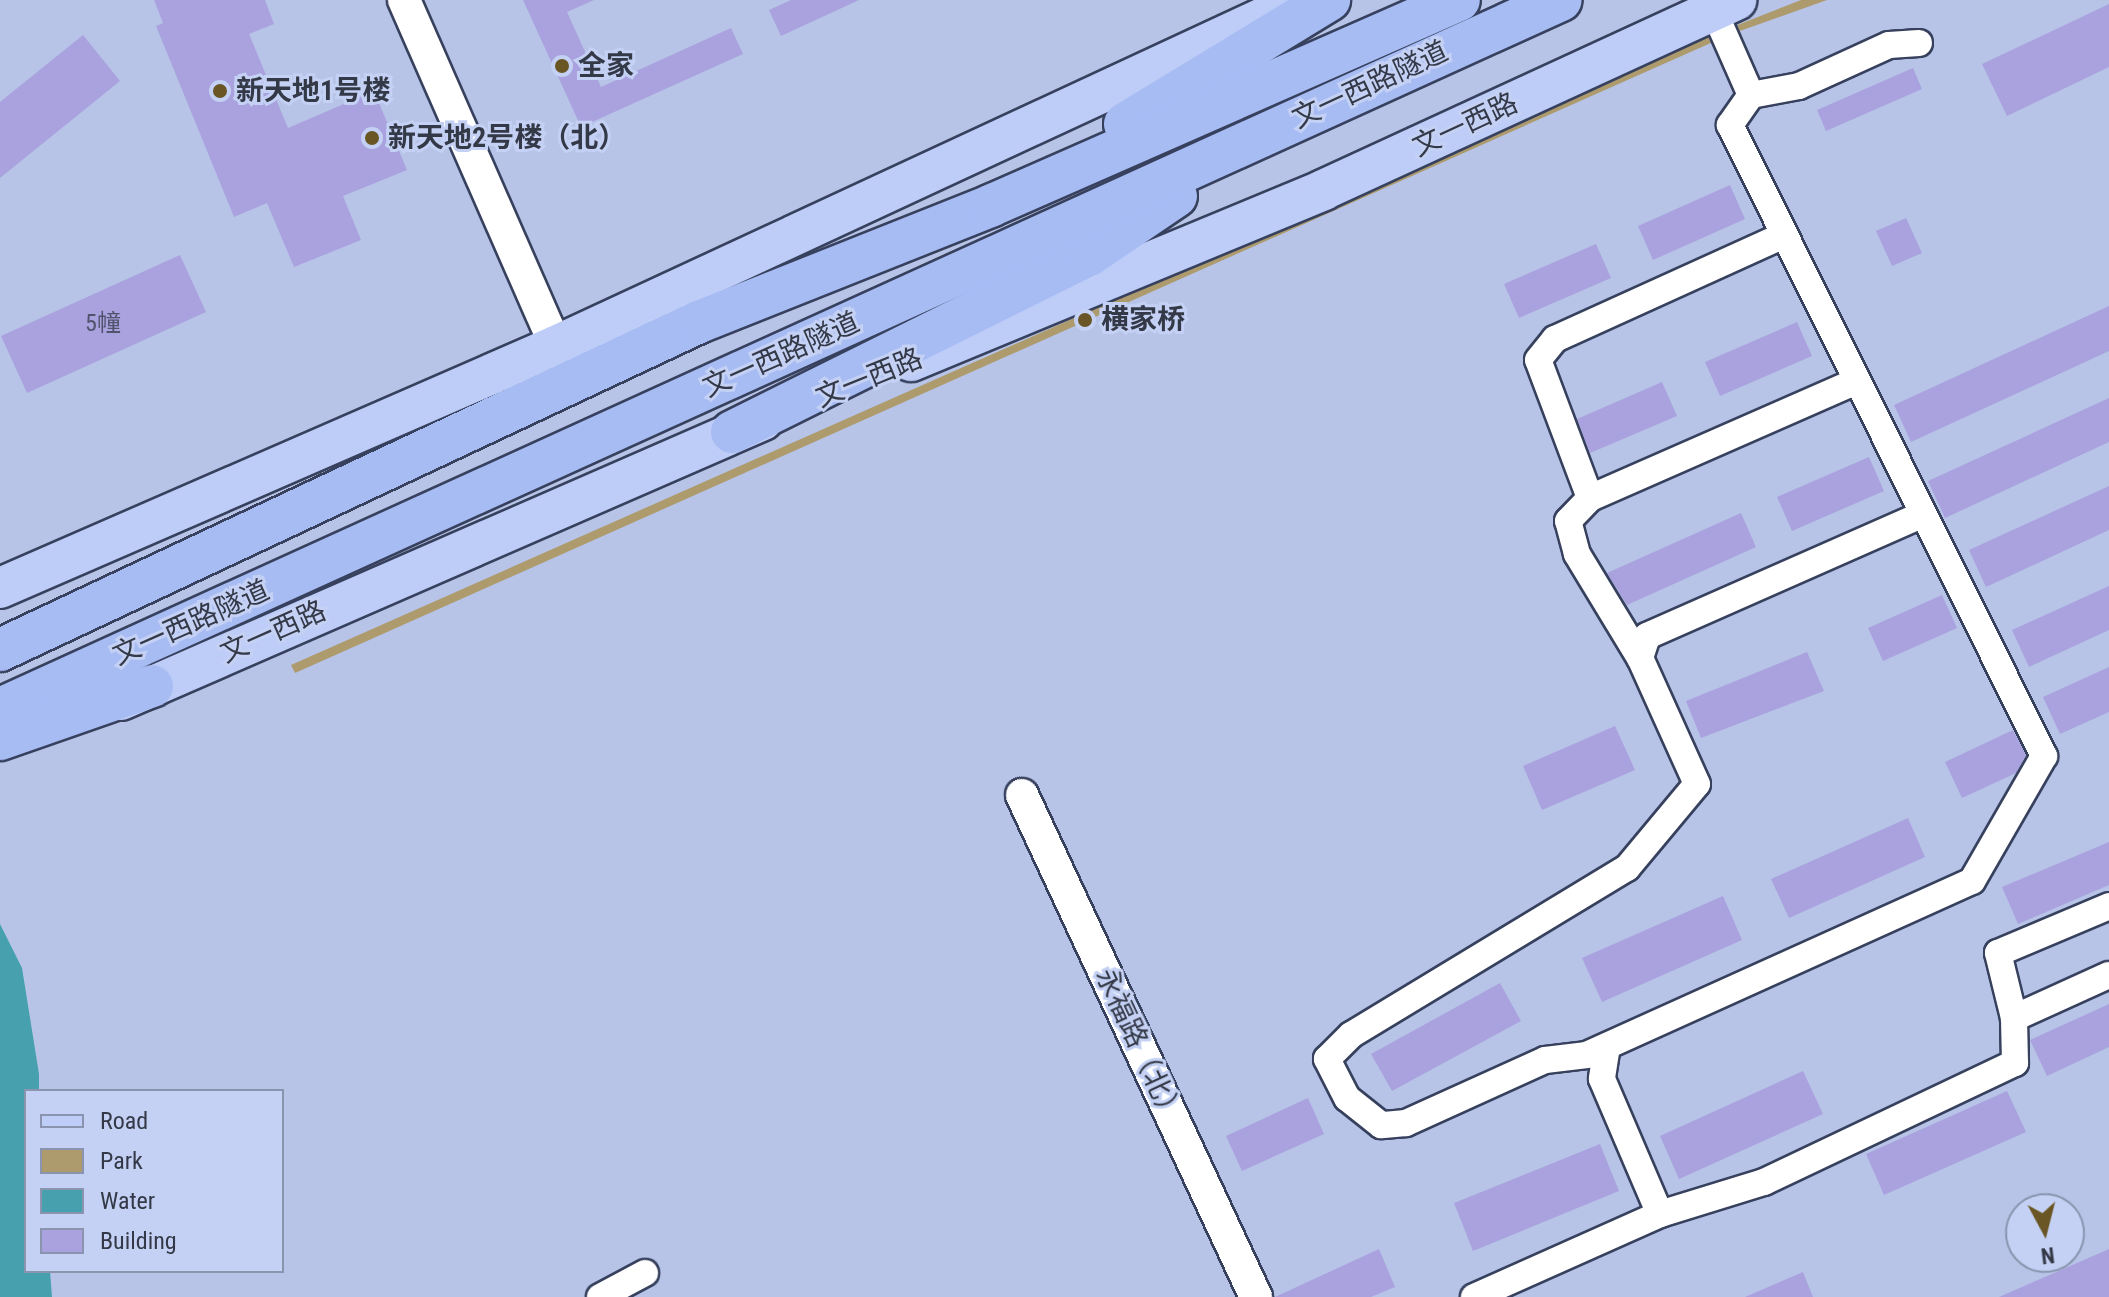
<!DOCTYPE html>
<meta charset="utf-8">
<style>
body{margin:0}
#map{position:relative;width:2109px;height:1297px;overflow:hidden;background:#b7c4e7;font-family:"Roboto Condensed","Noto Sans SC",sans-serif}
div>[style]{position:absolute}
.green>*{inset:0;background:#ad9b6d}
.water>*{inset:0;background:#46a0ae}
.building>*{inset:0;background:#a9a2de}
.roads{filter:drop-shadow(2px 0 #37415e) drop-shadow(-2px 0 #37415e) drop-shadow(0 2px #37415e) drop-shadow(0 -2px #37415e)}
.minor>*{height:26px;margin:-13px;padding:0 13px;transform-origin:13px;border-radius:13px;background:#fff}
.tertiary>*{height:32px;margin:-16px;padding:0 16px;transform-origin:16px;border-radius:16px;background:#fff}
.primary>*{height:40px;margin:-20px;padding:0 20px;transform-origin:20px;border-radius:20px;background:#becdf7}
.trunk>*{height:42px;margin:-21px;padding:0 21px;transform-origin:21px;border-radius:21px;background:#a8bcf4}
.dots>*{width:22px;height:22px;translate:-50% -50%;box-sizing:border-box;border:4px solid #c4d1f4;border-radius:50%}
span{translate:-50% -50%;white-space:nowrap;text-align:center;line-height:1.15;-webkit-text-stroke:6px #c4d1f4;paint-order:stroke}
.number-label{font-size:24px;color:#51536d}
.number-label span{-webkit-text-stroke-width:0}
.poi-label{font-size:28px;color:#343947;font-weight:700}
.left{translate:0 -50%;text-align:left}
.street-label{font-size:28px;color:#343947}
.legend{position:absolute;left:24px;top:1089px;width:260px;height:184px;box-sizing:border-box;background:#c4d1f4;border:2px solid #8a94af;margin:0;padding:10px 14px;list-style:none;font-size:24px;color:#343947}
.legend li{display:flex;align-items:center;gap:16px;height:40px}
.legend b{width:40px;border:2px solid #8a94af}
.north{position:absolute;left:2005px;top:1193px;width:80px;height:80px;box-sizing:border-box;background:#c4d1f4;border:2px solid #8a94af;border-radius:50%;rotate:173deg;font-size:22px;font-weight:700;line-height:32px;text-align:center;color:#343947}
.north::after{content:'';display:block;margin:auto;width:28px;height:36px;background:#695624;clip-path:polygon(50% 0,100% 100%,50% 72%,0 100%)}
</style>
<div id="map">
<div class="green">
<i style="clip-path:polygon(1801px 0,1827px 0,1737px 32px,1735px 26px)"></i>
<i style="clip-path:polygon(1710px 36px,1713px 42px,295px 673px,291px 665px)"></i>
</div>
<div class="water">
<i style="clip-path:polygon(0 924px,22px 968px,39px 1074px,39px 1091px,26px 1091px,26px 1271px,50px 1271px,52px 1297px,0 1297px)"></i>
</div>
<div class="building">
<i style="clip-path:polygon(154px 0,265px 0,274px 24px,249px 34px,288px 128px,374px 91px,407px 170px,343px 196px,361px 240px,294px 267px,267px 203px,234px 217px,156px 26px,163px 23px)"></i>
<i style="clip-path:polygon(523px 0,594px 0,567px 12px,601px 87px,731px 28px,743px 54px,581px 127px)"></i>
<i style="clip-path:polygon(791px 0,859px 0,781px 36px,769px 10px)"></i>
<i style="clip-path:polygon(2109px 4px,2109px 67px,2007px 116px,1982px 64px)"></i>
<i style="clip-path:polygon(83px 35px,120px 81px,0 178px,0 102px)"></i>
<i style="clip-path:polygon(1913px 68px,1922px 89px,1826px 131px,1817px 110px)"></i>
<i style="clip-path:polygon(1730px 185px,1745px 219px,1653px 260px,1638px 226px)"></i>
<i style="clip-path:polygon(1906px 218px,1922px 253px,1892px 266px,1876px 231px)"></i>
<i style="clip-path:polygon(1596px 244px,1611px 278px,1519px 318px,1504px 284px)"></i>
<i style="clip-path:polygon(180px 255px,206px 312px,27px 393px,1px 336px)"></i>
<i style="clip-path:polygon(2109px 306px,2109px 351px,1911px 442px,1894px 405px)"></i>
<i style="clip-path:polygon(1797px 322px,1812px 356px,1720px 396px,1705px 362px)"></i>
<i style="clip-path:polygon(1662px 382px,1677px 416px,1590px 453px,1577px 419px)"></i>
<i style="clip-path:polygon(2109px 398px,2109px 442px,1945px 518px,1928px 481px)"></i>
<i style="clip-path:polygon(1869px 457px,1884px 491px,1792px 531px,1777px 497px)"></i>
<i style="clip-path:polygon(2109px 486px,2109px 530px,1986px 587px,1969px 550px)"></i>
<i style="clip-path:polygon(1741px 513px,1756px 547px,1627px 605px,1607px 573px)"></i>
<i style="clip-path:polygon(2109px 586px,2109px 630px,2029px 667px,2012px 630px)"></i>
<i style="clip-path:polygon(1942px 595px,1957px 628px,1883px 661px,1868px 628px)"></i>
<i style="clip-path:polygon(1807px 652px,1824px 691px,1701px 738px,1686px 701px)"></i>
<i style="clip-path:polygon(2109px 667px,2109px 712px,2060px 734px,2043px 697px)"></i>
<i style="clip-path:polygon(1615px 726px,1635px 770px,1542px 810px,1523px 766px)"></i>
<i style="clip-path:polygon(2013px 730px,2026px 755px,2016px 773px,1962px 798px,1945px 762px)"></i>
<i style="clip-path:polygon(1908px 818px,1925px 857px,1789px 918px,1771px 879px)"></i>
<i style="clip-path:polygon(2109px 842px,2109px 885px,2018px 924px,2002px 887px)"></i>
<i style="clip-path:polygon(1723px 896px,1742px 940px,1602px 1002px,1582px 958px)"></i>
<i style="clip-path:polygon(1500px 983px,1521px 1021px,1392px 1091px,1371px 1054px)"></i>
<i style="clip-path:polygon(2109px 1004px,2109px 1047px,2047px 1076px,2030px 1040px)"></i>
<i style="clip-path:polygon(1803px 1071px,1823px 1114px,1679px 1179px,1660px 1136px)"></i>
<i style="clip-path:polygon(2007px 1091px,2026px 1132px,1884px 1195px,1866px 1154px)"></i>
<i style="clip-path:polygon(1308px 1098px,1324px 1134px,1242px 1171px,1226px 1136px)"></i>
<i style="clip-path:polygon(1600px 1144px,1619px 1191px,1473px 1251px,1454px 1203px)"></i>
<i style="clip-path:polygon(1379px 1249px,1395px 1287px,1371px 1297px,1275px 1297px)"></i>
<i style="clip-path:polygon(2109px 1249px,2109px 1297px,1999px 1297px)"></i>
<i style="clip-path:polygon(1803px 1272px,1813px 1297px,1745px 1297px)"></i>
</div>
<div class="roads">
<div class="minor">
<i style="left:1713px;top:9px;width:94px;rotate:66.2deg"></i>
<i style="left:1751px;top:95px;width:49px;rotate:-10.6deg"></i>
<i style="left:1799px;top:86px;width:99px;rotate:-24.5deg"></i>
<i style="left:1889px;top:45px;width:30px;rotate:-4deg"></i>
<i style="left:1751px;top:95px;width:37px;rotate:125deg"></i>
<i style="left:1730px;top:125px;width:705px;rotate:63.54deg"></i>
<i style="left:2044px;top:756px;width:144px;rotate:119.9deg"></i>
<i style="left:1972px;top:881px;width:422px;rotate:155.7deg"></i>
<i style="left:1587px;top:1055px;width:42px;rotate:173.2deg"></i>
<i style="left:1545px;top:1060px;width:153px;rotate:155.6deg"></i>
<i style="left:1406px;top:1123px;width:25px;rotate:175deg"></i>
<i style="left:1381px;top:1125px;width:43px;rotate:-141.5deg"></i>
<i style="left:1347px;top:1098px;width:44px;rotate:-117.1deg"></i>
<i style="left:1327px;top:1059px;width:34px;rotate:-45deg"></i>
<i style="left:1351px;top:1035px;width:323px;rotate:-31.2deg"></i>
<i style="left:1627px;top:868px;width:109px;rotate:-50.2deg"></i>
<i style="left:1697px;top:784px;width:138px;rotate:-114.3deg"></i>
<i style="left:1640px;top:658px;width:23px;rotate:-72deg"></i>
<i style="left:1647px;top:636px;width:302px;rotate:-23.8deg"></i>
<i style="left:1590px;top:498px;width:147px;rotate:-110.6deg"></i>
<i style="left:1538px;top:360px;width:27px;rotate:-51deg"></i>
<i style="left:1555px;top:339px;width:252px;rotate:-24.4deg"></i>
<i style="left:1640px;top:658px;width:122px;rotate:-121.2deg"></i>
<i style="left:1577px;top:554px;width:34px;rotate:-105deg"></i>
<i style="left:1568px;top:521px;width:32px;rotate:-46deg"></i>
<i style="left:1590px;top:498px;width:291px;rotate:-23.7deg"></i>
<i style="left:2014px;top:1018px;width:104px;rotate:-24.4deg"></i>
<i style="left:1607px;top:1046px;width:33px;rotate:99deg"></i>
<i style="left:1602px;top:1079px;width:147px;rotate:66.8deg"></i>
<i style="left:1660px;top:1214px;width:109px;rotate:-17.1deg"></i>
<i style="left:1764px;top:1182px;width:278px;rotate:-25.4deg"></i>
<i style="left:2015px;top:1063px;width:45px;rotate:-91.3deg"></i>
<i style="left:2014px;top:1018px;width:67px;rotate:-103.8deg"></i>
<i style="left:1998px;top:953px;width:121px;rotate:-22.9deg"></i>
<i style="left:600px;top:1297px;width:51px;rotate:-28.1deg"></i>
<i style="left:1474px;top:1297px;width:204px;rotate:-24deg"></i>
</div>
<div class="tertiary">
<i style="left:404px;top:0;width:378px;rotate:66.3deg"></i>
<i style="left:1022px;top:795px;width:554px;rotate:65.01deg"></i>
</div>
<div class="primary">
<i style="left:911px;top:361px;width:446px;rotate:-22.5deg"></i>
<i style="left:1323px;top:190px;width:455px;rotate:-24.7deg"></i>
<i style="left:0;top:588px;width:606px;rotate:-23.52deg"></i>
<i style="left:556px;top:346px;width:815px;rotate:-24.9deg"></i>
<i style="left:121px;top:700px;width:700px;rotate:-23.56deg"></i>
</div>
<div class="trunk">
<i style="left:1125px;top:124px;width:239px;rotate:-31.3deg"></i>
<i style="left:732px;top:432px;width:398px;rotate:-26.4deg"></i>
<i style="left:1089px;top:255px;width:105px;rotate:-34.1deg"></i>
<i style="left:0;top:650px;width:772px;rotate:-25.14deg"></i>
<i style="left:699px;top:322px;width:313px;rotate:-21.7deg"></i>
<i style="left:990px;top:206px;width:512px;rotate:-23.71deg"></i>
<i style="left:0;top:709px;width:1714px;rotate:-24.43deg"></i>
<i style="left:0;top:739px;width:161px;rotate:-19.2deg"></i>
</div>
</div>
<div class="dots">
<i style="left:562px;top:66px;background:#695624"></i>
<i style="left:220px;top:91px;background:#695624"></i>
<i style="left:372px;top:138px;background:#695624"></i>
<i style="left:1085px;top:320px;background:#695624"></i>
</div>
<div class="number-label">
<span style="left:103px;top:324px">5幢</span>
</div>
<div class="poi-label">
<span class="left" style="left:578px;top:66px">全家</span>
<span class="left" style="left:236px;top:91px">新天地1号楼</span>
<span class="left" style="left:388px;top:138px">新天地2号楼（北）</span>
<span class="left" style="left:1101px;top:320px">横家桥</span>
</div>
<div class="street-label">
<span style="left:1370px;top:85px;rotate:-25deg">文一西路隧道</span>
<span style="left:1465px;top:125px;rotate:-25deg">文一西路</span>
<span style="left:781px;top:355px;rotate:-24deg">文一西路隧道</span>
<span style="left:869px;top:378px;rotate:-22deg">文一西路</span>
<span style="left:191px;top:623px;rotate:-24deg">文一西路隧道</span>
<span style="left:273px;top:632px;rotate:-24deg">文一西路</span>
<span style="left:1139px;top:1046px;rotate:65deg">永福路（北）</span>
</div>
<ul class="legend">
<li><b style="height:10px;background:#becdf7"></b>Road</li>
<li><b style="height:22px;background:#ad9b6d"></b>Park</li>
<li><b style="height:22px;background:#46a0ae"></b>Water</li>
<li><b style="height:22px;background:#a9a2de"></b>Building</li>
</ul>
<div class="north">N</div>
</div>
